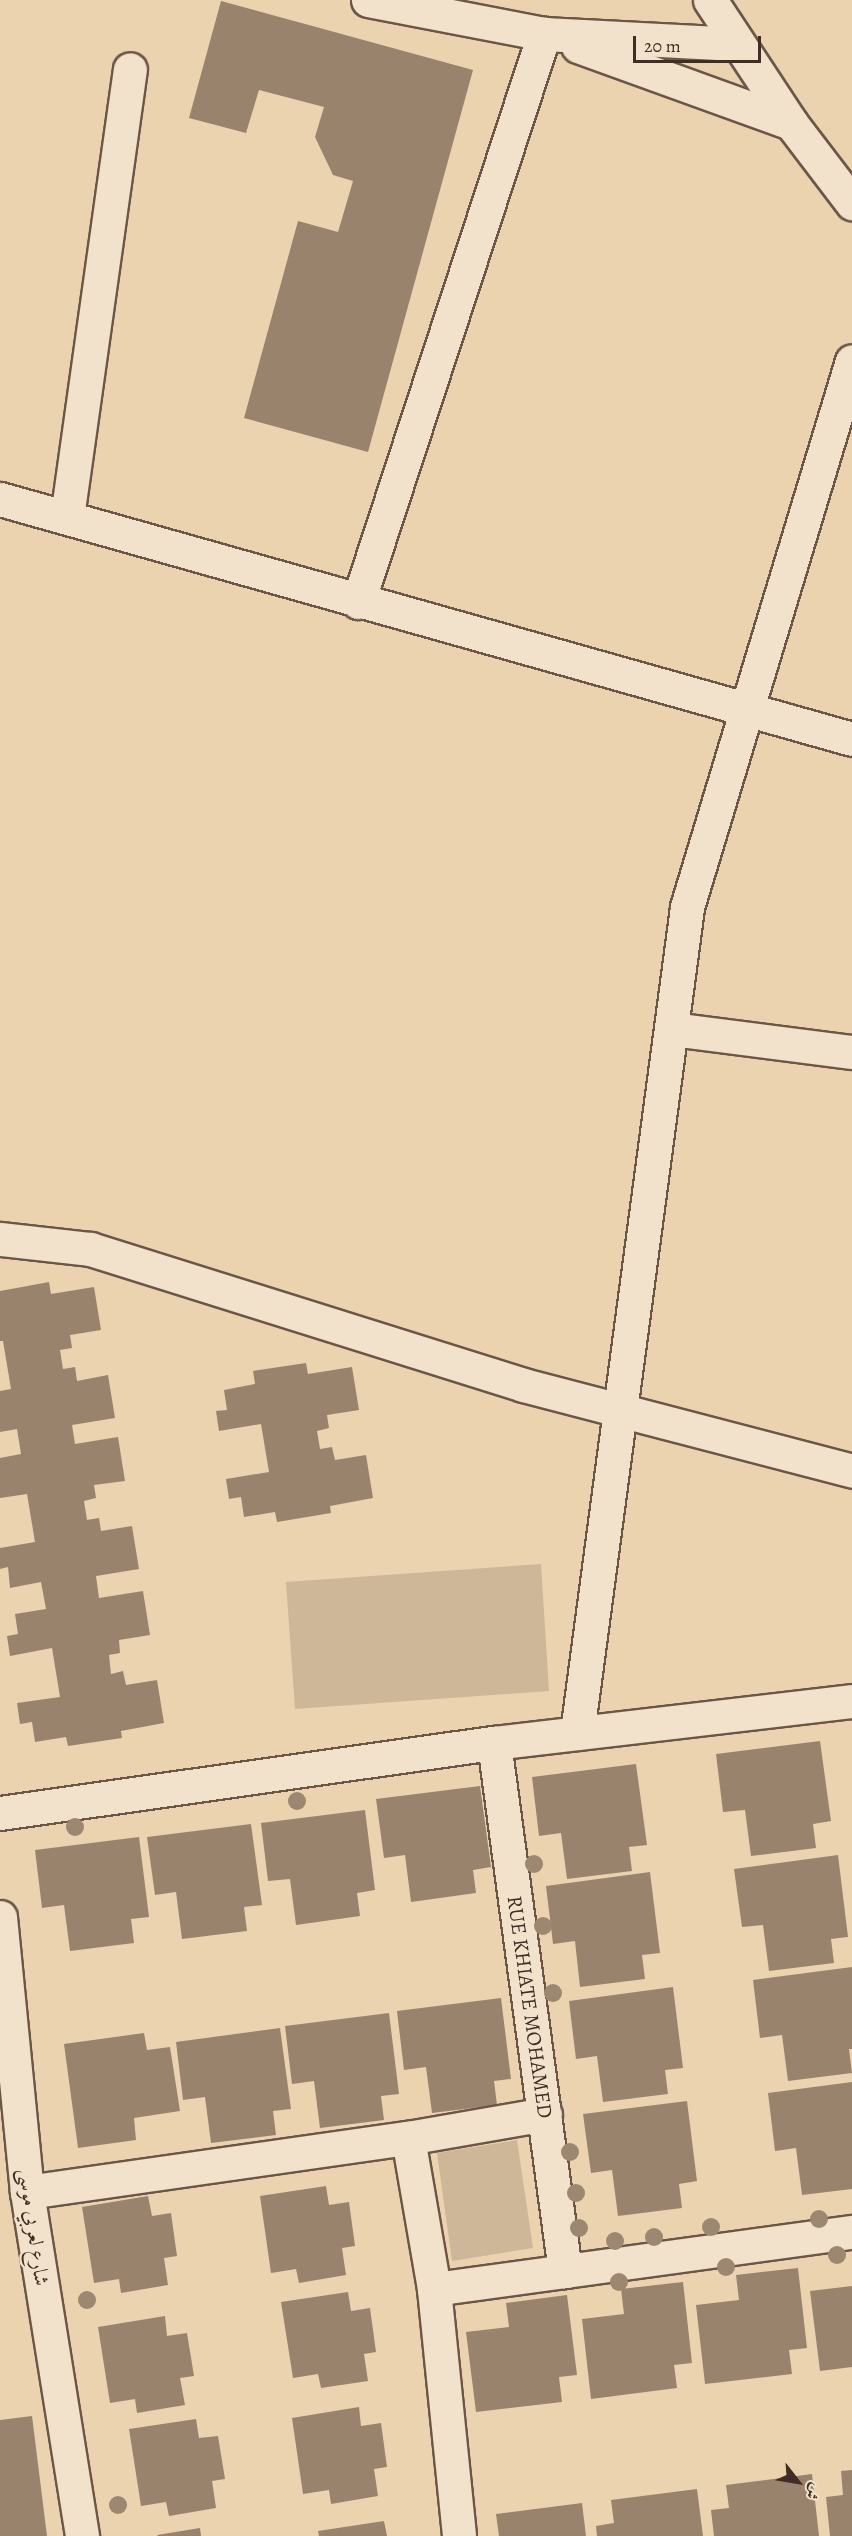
<!DOCTYPE html>
<meta charset="utf-8">
<style>
body{margin:0}
#map{position:relative;width:852px;height:2536px;overflow:hidden;background:#ebd3b0;font-family:Alegreya,Amiri,serif}
div>[style]{position:absolute}
.green>*{inset:0;background:#ceb798}
.building>*{inset:0;background:#99836d}
.roads{filter:drop-shadow(2px 0 #6b5648) drop-shadow(-2px 0 #6b5648) drop-shadow(0 2px #6b5648) drop-shadow(0 -2px #6b5648)}
.minor>*{height:33px;margin:-16.5px;padding:0 16.5px;transform-origin:16.5px;border-radius:16.5px;background:#f2e2cc}
.trees>*{width:18px;height:18px;margin:-9px;border-radius:50%;background:#9c8770}
span{translate:-50% -50%;white-space:nowrap;text-align:center;line-height:1.15;-webkit-text-stroke:4.5px #f2e2cc;paint-order:stroke}
.street-label{font-size:21px;color:#402d25}
.north{position:absolute;left:768px;top:2452px;width:60px;height:60px;-webkit-text-stroke:4px #f2e2cc;paint-order:stroke;rotate:121deg;font-size:16px;font-weight:700;line-height:24px;text-align:center;color:#402d25}
.north::after{content:'';display:block;margin:auto;width:21px;height:27px;background:#402d25;clip-path:polygon(50% 0,100% 100%,50% 72%,0 100%)}
.scale{position:absolute;left:633px;top:36px;width:128px;height:27px;box-sizing:border-box;border:3px solid #402d25;border-top:0;padding-left:8px;font-size:18px;line-height:21px;white-space:nowrap;color:#402d25;-webkit-text-stroke:4px #f2e2cc;paint-order:stroke}
</style>
<div id="map">
<div class="green">
<i style="clip-path:polygon(541px 1564px,549px 1691px,295px 1709px,286px 1582px)"></i>
<i style="clip-path:polygon(517px 2140px,533px 2248px,452px 2261px,437px 2153px)"></i>
</div>
<div class="building">
<i style="clip-path:polygon(221px 1px,473px 70px,368px 452px,244px 418px,298px 221px,338px 232px,353px 181px,333px 175px,315px 137px,324px 107px,259px 90px,246px 133px,189px 118px)"></i>
<i style="clip-path:polygon(49px 1282px,51px 1294px,94px 1287px,101px 1330px,70px 1335px,72px 1348px,60px 1350px,63px 1369px,75px 1367px,77px 1381px,108px 1375px,115px 1418px,72px 1425px,75px 1444px,118px 1437px,125px 1481px,94px 1485px,96px 1498px,84px 1501px,87px 1520px,99px 1518px,101px 1531px,132px 1526px,139px 1569px,96px 1576px,99px 1598px,143px 1591px,150px 1635px,119px 1640px,120px 1653px,109px 1655px,111px 1674px,123px 1671px,126px 1685px,157px 1680px,164px 1723px,121px 1731px,122px 1738px,68px 1746px,66px 1737px,35px 1742px,32px 1722px,20px 1724px,17px 1703px,60px 1697px,52px 1648px,10px 1656px,7px 1636px,18px 1634px,15px 1614px,46px 1609px,41px 1582px,10px 1588px,8px 1567px,0 1569px,0 1548px,35px 1542px,27px 1494px,0 1498px,0 1458px,21px 1454px,17px 1429px,0 1432px,0 1391px,11px 1389px,3px 1341px,0 1341px,0 1291px)"></i>
<i style="clip-path:polygon(306px 1363px,308px 1374px,352px 1367px,359px 1410px,327px 1415px,329px 1428px,317px 1431px,320px 1449px,332px 1447px,335px 1460px,366px 1455px,373px 1498px,330px 1506px,331px 1513px,277px 1522px,275px 1512px,244px 1517px,241px 1497px,229px 1499px,226px 1479px,269px 1472px,261px 1424px,219px 1431px,216px 1411px,227px 1410px,224px 1390px,255px 1384px,253px 1371px)"></i>
<i style="clip-path:polygon(820px 1741px,831px 1821px,813px 1824px,816px 1848px,751px 1856px,745px 1810px,723px 1812px,716px 1754px)"></i>
<i style="clip-path:polygon(636px 1764px,647px 1845px,629px 1847px,632px 1871px,567px 1879px,561px 1833px,539px 1836px,532px 1777px)"></i>
<i style="clip-path:polygon(480px 1786px,491px 1867px,473px 1870px,476px 1893px,411px 1902px,405px 1855px,384px 1858px,376px 1799px)"></i>
<i style="clip-path:polygon(365px 1810px,375px 1890px,357px 1893px,360px 1916px,296px 1925px,290px 1879px,268px 1881px,261px 1823px)"></i>
<i style="clip-path:polygon(251px 1824px,262px 1905px,244px 1907px,247px 1931px,182px 1939px,176px 1892px,155px 1895px,147px 1837px)"></i>
<i style="clip-path:polygon(139px 1837px,149px 1917px,131px 1919px,134px 1943px,70px 1951px,64px 1905px,42px 1908px,35px 1850px)"></i>
<i style="clip-path:polygon(838px 1855px,848px 1937px,831px 1939px,834px 1963px,769px 1971px,763px 1925px,742px 1927px,734px 1869px)"></i>
<i style="clip-path:polygon(650px 1872px,660px 1953px,642px 1955px,645px 1979px,580px 1987px,575px 1941px,553px 1944px,546px 1886px)"></i>
<i style="clip-path:polygon(852px 1967px,852px 2049px,849px 2049px,852px 2073px,788px 2081px,782px 2035px,760px 2038px,753px 1980px)"></i>
<i style="clip-path:polygon(673px 1987px,683px 2068px,665px 2070px,668px 2094px,603px 2102px,597px 2056px,576px 2059px,569px 2001px)"></i>
<i style="clip-path:polygon(501px 1998px,511px 2079px,494px 2081px,497px 2105px,432px 2113px,426px 2067px,404px 2070px,397px 2011px)"></i>
<i style="clip-path:polygon(389px 2013px,399px 2094px,381px 2096px,384px 2120px,320px 2128px,314px 2081px,292px 2084px,285px 2026px)"></i>
<i style="clip-path:polygon(280px 2028px,291px 2109px,273px 2111px,276px 2135px,211px 2143px,205px 2097px,183px 2100px,176px 2042px)"></i>
<i style="clip-path:polygon(144px 2033px,147px 2050px,170px 2047px,180px 2111px,134px 2118px,136px 2140px,78px 2148px,64px 2044px)"></i>
<i style="clip-path:polygon(852px 2082px,852px 2189px,802px 2195px,796px 2148px,775px 2151px,768px 2093px)"></i>
<i style="clip-path:polygon(687px 2101px,697px 2181px,679px 2184px,682px 2208px,618px 2216px,612px 2170px,591px 2173px,583px 2114px)"></i>
<i style="clip-path:polygon(326px 2186px,329px 2205px,349px 2202px,355px 2246px,342px 2248px,346px 2275px,299px 2283px,296px 2269px,271px 2273px,260px 2196px)"></i>
<i style="clip-path:polygon(148px 2196px,152px 2216px,171px 2213px,177px 2256px,164px 2258px,168px 2285px,121px 2293px,119px 2279px,94px 2283px,82px 2207px)"></i>
<i style="clip-path:polygon(798px 2268px,807px 2348px,789px 2350px,792px 2374px,705px 2384px,696px 2305px,739px 2300px,736px 2275px)"></i>
<i style="clip-path:polygon(683px 2282px,692px 2363px,674px 2365px,677px 2388px,591px 2399px,582px 2319px,624px 2314px,621px 2289px)"></i>
<i style="clip-path:polygon(852px 2286px,852px 2367px,820px 2371px,810px 2291px)"></i>
<i style="clip-path:polygon(348px 2292px,351px 2311px,370px 2308px,376px 2352px,364px 2354px,368px 2381px,321px 2388px,318px 2374px,293px 2378px,281px 2302px)"></i>
<i style="clip-path:polygon(567px 2295px,577px 2375px,559px 2377px,562px 2402px,476px 2412px,466px 2332px,509px 2327px,506px 2303px)"></i>
<i style="clip-path:polygon(165px 2316px,167px 2336px,187px 2333px,194px 2376px,180px 2378px,185px 2405px,137px 2413px,135px 2399px,110px 2403px,98px 2327px)"></i>
<i style="clip-path:polygon(359px 2407px,361px 2426px,381px 2423px,387px 2467px,374px 2469px,378px 2496px,331px 2504px,329px 2490px,303px 2494px,292px 2418px)"></i>
<i style="clip-path:polygon(32px 2416px,47px 2536px,0 2536px,0 2420px)"></i>
<i style="clip-path:polygon(196px 2419px,199px 2438px,218px 2436px,225px 2479px,212px 2481px,216px 2508px,169px 2516px,166px 2502px,141px 2506px,129px 2429px)"></i>
<i style="clip-path:polygon(852px 2470px,852px 2536px,830px 2536px,826px 2497px,843px 2495px,841px 2471px)"></i>
<i style="clip-path:polygon(812px 2474px,819px 2536px,714px 2536px,711px 2510px,729px 2508px,726px 2485px)"></i>
<i style="clip-path:polygon(697px 2489px,703px 2536px,597px 2536px,596px 2526px,614px 2523px,611px 2500px)"></i>
<i style="clip-path:polygon(582px 2503px,586px 2536px,499px 2536px,496px 2514px)"></i>
<i style="clip-path:polygon(384px 2521px,387px 2536px,319px 2536px,318px 2531px)"></i>
<i style="clip-path:polygon(200px 2528px,201px 2536px,158px 2536px,157px 2535px)"></i>
</div>
<div class="roads">
<div class="minor">
<i style="left:368px;top:0;width:179px;rotate:10.9deg"></i>
<i style="left:544px;top:34px;width:193px;rotate:3deg"></i>
<i style="left:710px;top:0;width:147px;rotate:56.6deg"></i>
<i style="left:791px;top:123px;width:101px;rotate:52.7deg"></i>
<i style="left:578px;top:46px;width:226px;rotate:19.9deg"></i>
<i style="left:0;top:499px;width:885px;rotate:15.73deg"></i>
<i style="left:67px;top:517px;width:452px;rotate:-82deg"></i>
<i style="left:358px;top:602px;width:598px;rotate:-71.87deg"></i>
<i style="left:672px;top:1029px;width:181px;rotate:7.3deg"></i>
<i style="left:0;top:1239px;width:91px;rotate:6.3deg"></i>
<i style="left:90px;top:1249px;width:454px;rotate:17.4deg"></i>
<i style="left:523px;top:1385px;width:340px;rotate:14.6deg"></i>
<i style="left:577px;top:1733px;width:833px;rotate:-82.41deg"></i>
<i style="left:687px;top:907px;width:570px;rotate:-73.19deg"></i>
<i style="left:494px;top:1743px;width:533px;rotate:82.34deg"></i>
<i style="left:0;top:1813px;width:499px;rotate:-8.1deg"></i>
<i style="left:494px;top:1743px;width:360px;rotate:-6.7deg"></i>
<i style="left:0;top:1917px;width:276px;rotate:84.4deg"></i>
<i style="left:27px;top:2192px;width:348px;rotate:80.9deg"></i>
<i style="left:408px;top:2138px;width:153px;rotate:80.2deg"></i>
<i style="left:434px;top:2289px;width:248px;rotate:84.2deg"></i>
<i style="left:27px;top:2192px;width:385px;rotate:-8.1deg"></i>
<i style="left:408px;top:2138px;width:139px;rotate:-9.9deg"></i>
<i style="left:434px;top:2289px;width:422px;rotate:-7.8deg"></i>
</div>
</div>
<div class="trees">
<i style="left:297px;top:1801px"></i>
<i style="left:75px;top:1827px"></i>
<i style="left:534px;top:1864px"></i>
<i style="left:543px;top:1926px"></i>
<i style="left:553px;top:1993px"></i>
<i style="left:570px;top:2152px"></i>
<i style="left:576px;top:2193px"></i>
<i style="left:819px;top:2219px"></i>
<i style="left:711px;top:2227px"></i>
<i style="left:579px;top:2228px"></i>
<i style="left:654px;top:2237px"></i>
<i style="left:615px;top:2241px"></i>
<i style="left:837px;top:2255px"></i>
<i style="left:726px;top:2267px"></i>
<i style="left:619px;top:2282px"></i>
<i style="left:87px;top:2300px"></i>
<i style="left:118px;top:2505px"></i>
</div>
<div class="street-label">
<span style="left:530px;top:2007px;rotate:82deg">RUE KHIATE MOHAMED</span>
<span style="left:34px;top:2227px;rotate:82deg">شارع لعربي موسى</span>
</div>
<div class="north">ش</div>
<div class="scale">20 m</div>
</div>
